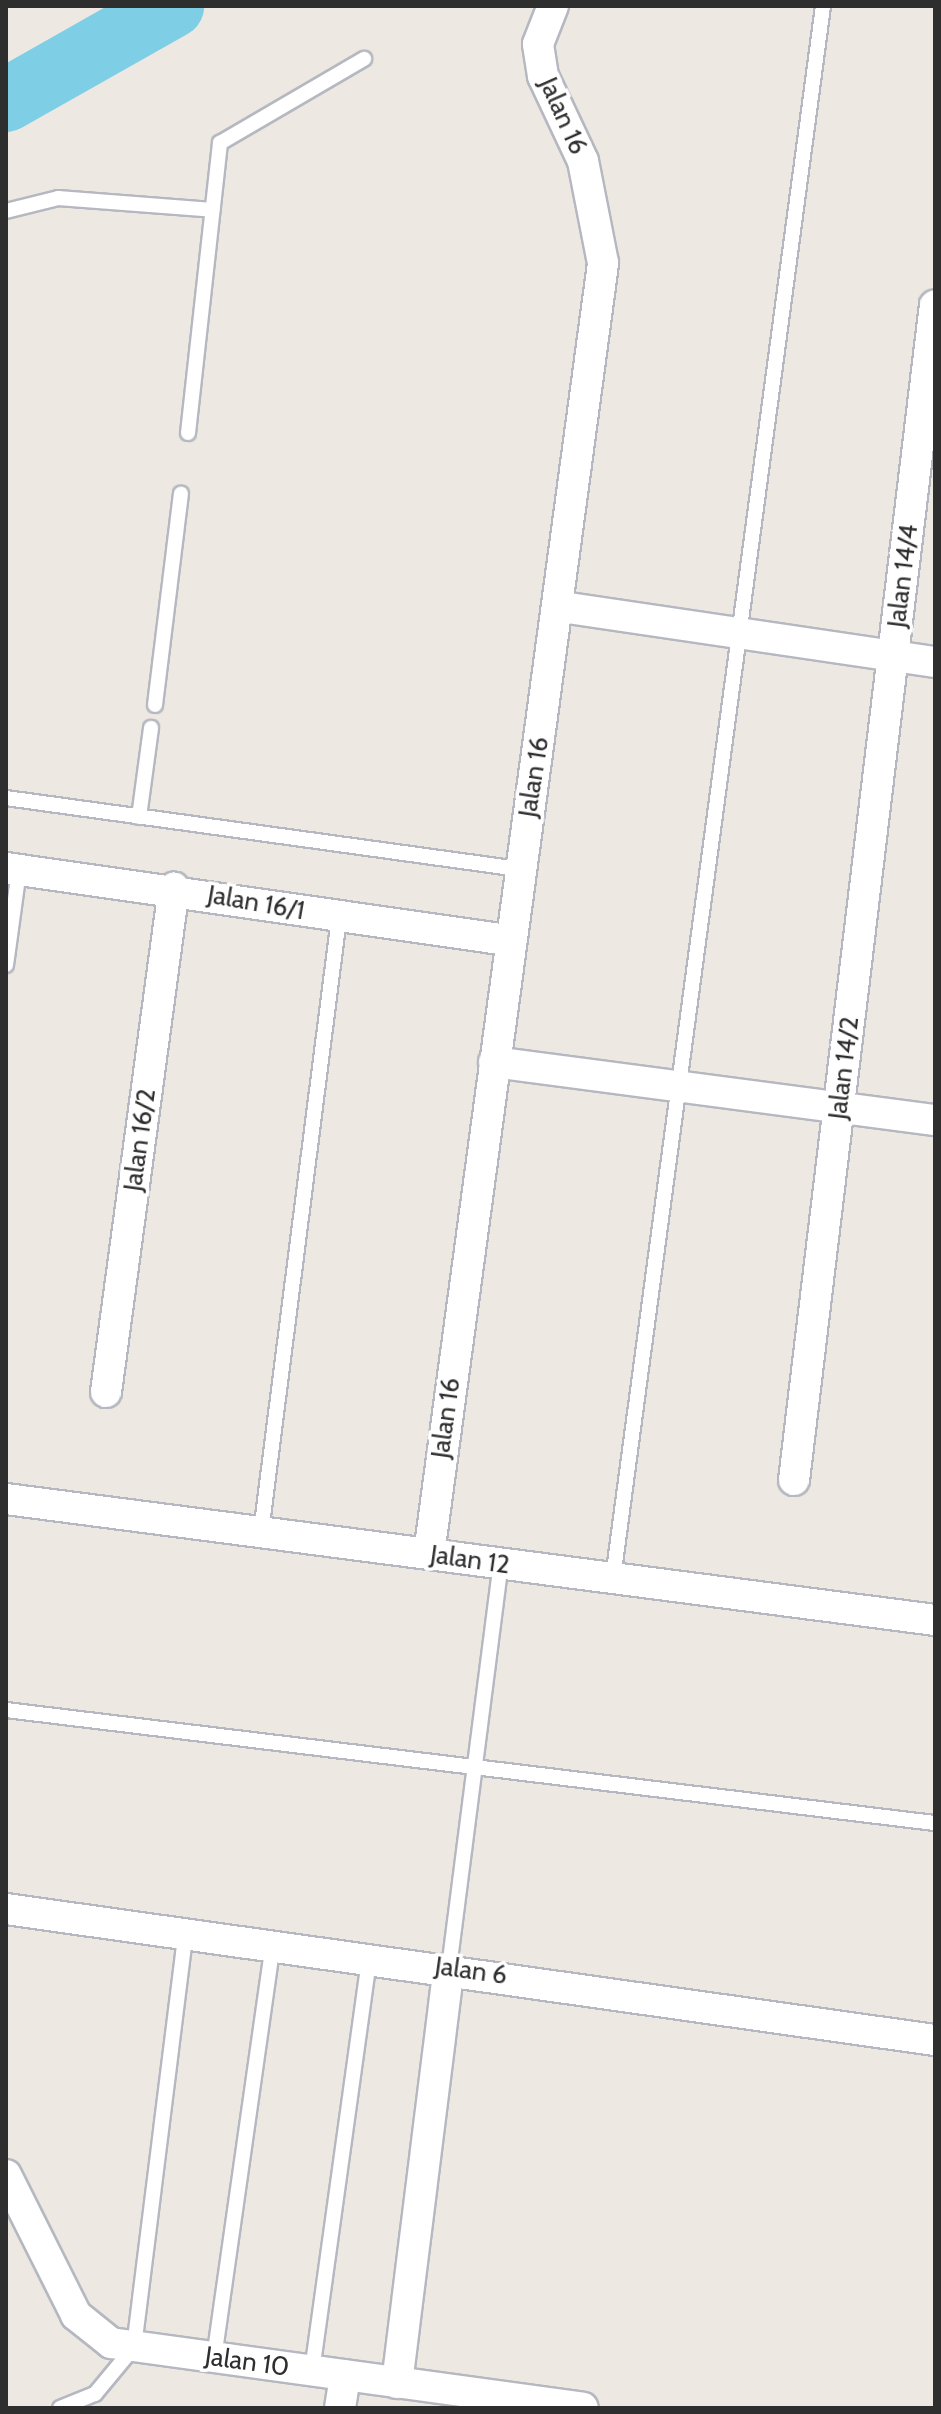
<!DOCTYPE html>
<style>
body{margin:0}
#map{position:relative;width:941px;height:2414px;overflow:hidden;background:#eee8e2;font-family:Cabin,sans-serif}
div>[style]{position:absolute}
.river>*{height:64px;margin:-32px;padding:0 32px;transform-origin:32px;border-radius:32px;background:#7ecfe6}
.roads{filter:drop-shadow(2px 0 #b5b8c0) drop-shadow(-2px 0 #b5b8c0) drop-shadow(0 2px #b5b8c0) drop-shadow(0 -2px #b5b8c0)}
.service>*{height:14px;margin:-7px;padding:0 7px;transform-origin:7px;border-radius:7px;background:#fff}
.minor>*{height:30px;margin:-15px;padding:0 15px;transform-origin:15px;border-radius:15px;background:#fff}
span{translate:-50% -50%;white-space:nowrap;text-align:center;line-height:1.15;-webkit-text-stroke:7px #fff;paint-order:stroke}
.street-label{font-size:26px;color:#2e2e2e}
.frame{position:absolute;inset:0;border:8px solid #2e2e2e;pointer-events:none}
</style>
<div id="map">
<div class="river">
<i style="left:6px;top:100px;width:191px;rotate:-29.5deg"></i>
</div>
<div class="roads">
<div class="service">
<i style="left:6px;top:211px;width:54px;rotate:-14deg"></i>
<i style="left:58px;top:198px;width:155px;rotate:4.4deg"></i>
<i style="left:188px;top:433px;width:292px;rotate:-83.7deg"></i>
<i style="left:220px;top:143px;width:167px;rotate:-30.3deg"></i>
<i style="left:155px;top:705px;width:213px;rotate:-83deg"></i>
<i style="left:6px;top:798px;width:518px;rotate:7.88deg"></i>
<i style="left:139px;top:817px;width:90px;rotate:-82.3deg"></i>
<i style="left:6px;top:965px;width:96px;rotate:-82.2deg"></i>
<i style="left:261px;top:1532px;width:619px;rotate:-82.76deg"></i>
<i style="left:613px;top:1578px;width:1586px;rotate:-82.39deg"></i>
<i style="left:6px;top:1710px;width:936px;rotate:6.94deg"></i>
<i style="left:449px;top:1968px;width:407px;rotate:-82.7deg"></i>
<i style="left:214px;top:2358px;width:418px;rotate:-81.9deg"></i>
<i style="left:312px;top:2371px;width:416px;rotate:-82.1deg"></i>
<i style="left:60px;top:2408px;width:38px;rotate:-22deg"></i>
<i style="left:95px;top:2394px;width:61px;rotate:-50.3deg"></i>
<i style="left:134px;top:2347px;width:418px;rotate:-82.9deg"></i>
</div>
<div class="minor">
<i style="left:562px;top:607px;width:377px;rotate:8.4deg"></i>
<i style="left:6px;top:868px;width:506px;rotate:8.18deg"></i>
<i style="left:494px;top:1062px;width:445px;rotate:7.5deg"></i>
<i style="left:106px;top:1392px;width:509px;rotate:-82.32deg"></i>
<i style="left:794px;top:1480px;width:1183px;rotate:-83.16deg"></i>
<i style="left:6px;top:1499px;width:937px;rotate:7.42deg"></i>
<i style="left:429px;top:1554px;width:1303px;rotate:-82.32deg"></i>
<i style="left:603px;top:263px;width:104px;rotate:-101.1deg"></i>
<i style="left:583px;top:161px;width:94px;rotate:-115.2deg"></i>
<i style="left:543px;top:76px;width:32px;rotate:-99deg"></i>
<i style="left:538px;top:44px;width:41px;rotate:-68.5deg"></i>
<i style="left:6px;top:1909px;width:938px;rotate:8.03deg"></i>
<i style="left:6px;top:2175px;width:157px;rotate:63.4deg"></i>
<i style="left:76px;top:2315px;width:45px;rotate:38.7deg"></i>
<i style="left:111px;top:2343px;width:476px;rotate:7.8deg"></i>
<i style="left:397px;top:2383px;width:418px;rotate:-82.9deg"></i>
<i style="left:340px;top:2408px;width:33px;rotate:-81deg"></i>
</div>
</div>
<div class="street-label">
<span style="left:563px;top:116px;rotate:66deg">Jalan 16</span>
<span style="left:903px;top:576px;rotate:-83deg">Jalan 14/4</span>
<span style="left:534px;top:777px;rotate:-81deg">Jalan 16</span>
<span style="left:256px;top:903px;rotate:10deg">Jalan 16/1</span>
<span style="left:844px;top:1068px;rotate:-83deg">Jalan 14/2</span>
<span style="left:140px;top:1140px;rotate:-82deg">Jalan 16/2</span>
<span style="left:446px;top:1418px;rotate:-82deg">Jalan 16</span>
<span style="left:470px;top:1560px;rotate:8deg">Jalan 12</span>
<span style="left:471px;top:1971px;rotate:8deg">Jalan 6</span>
<span style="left:247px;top:2362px;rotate:8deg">Jalan 10</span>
</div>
<div class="frame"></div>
</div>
